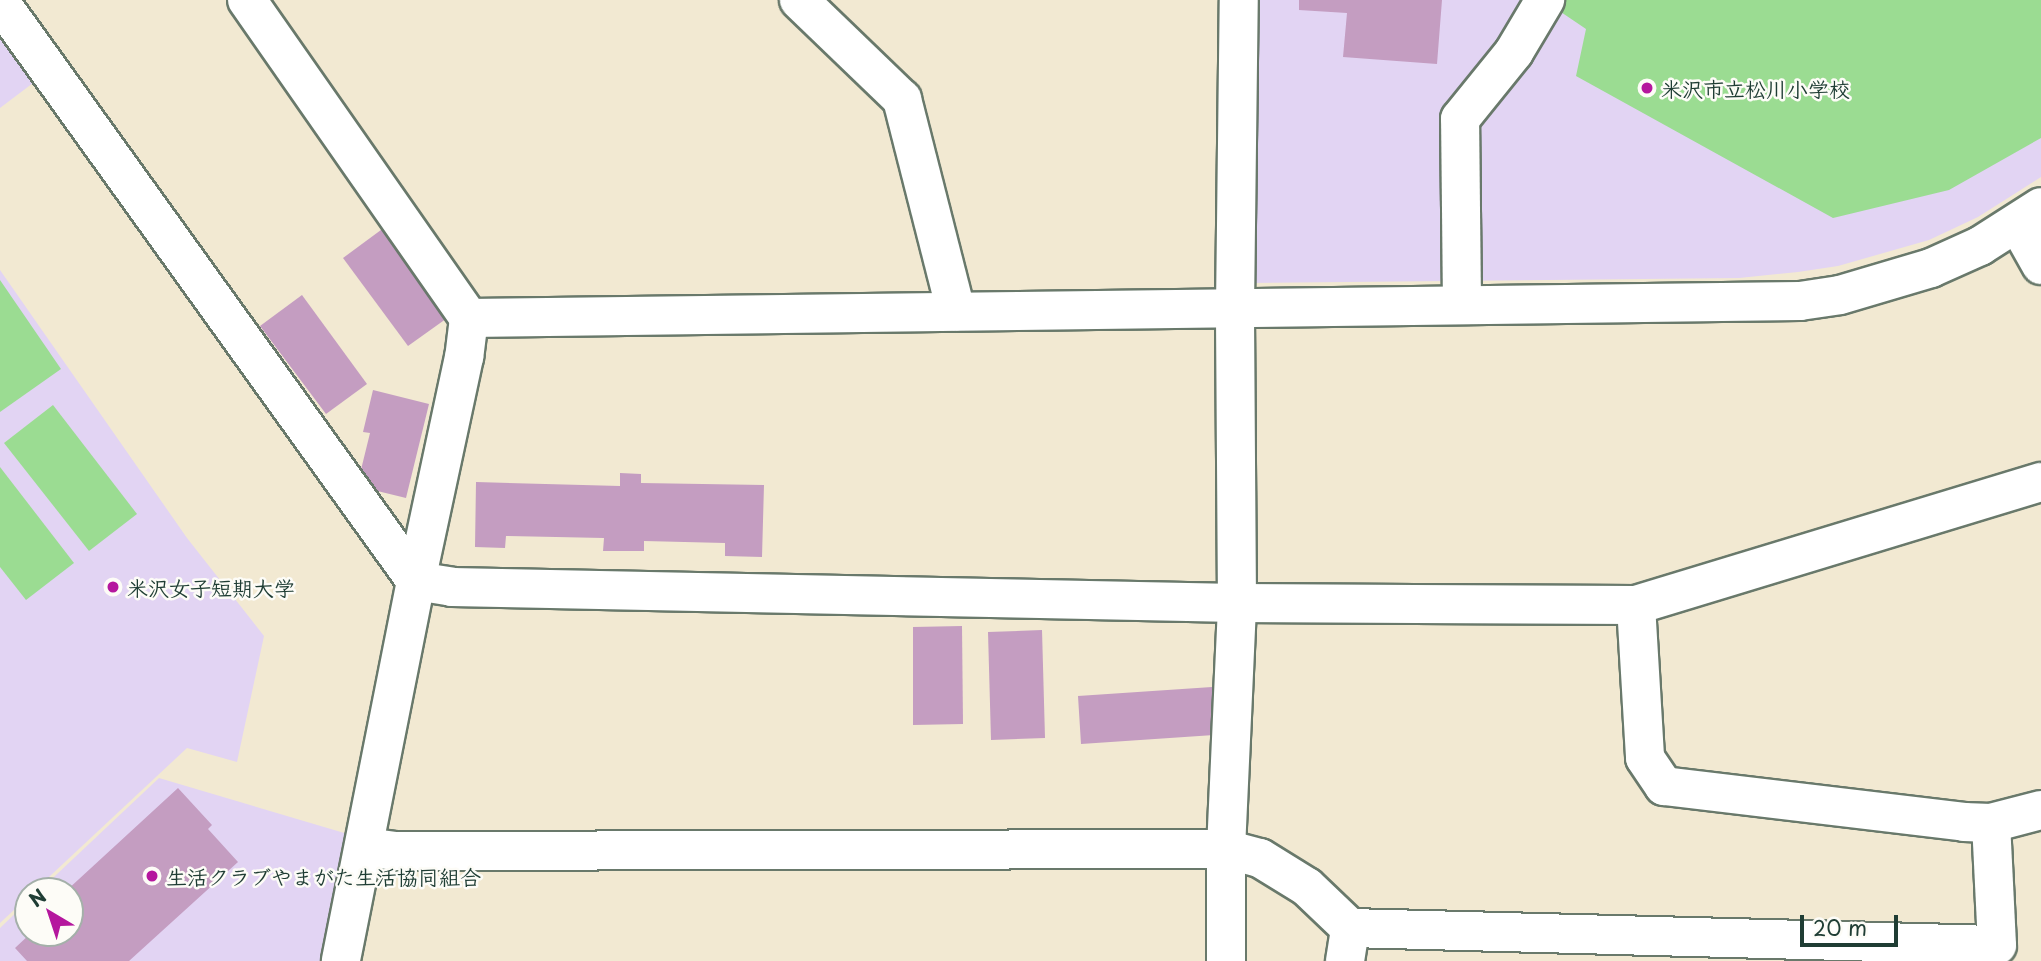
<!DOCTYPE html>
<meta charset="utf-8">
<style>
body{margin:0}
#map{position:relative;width:2041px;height:961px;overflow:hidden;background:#f2e9d2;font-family:"Playpen Sans","Klee One",sans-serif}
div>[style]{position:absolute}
.built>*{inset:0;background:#e2d4f3}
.green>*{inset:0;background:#9bdc92}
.building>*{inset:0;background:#c49dc1}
.roads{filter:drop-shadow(2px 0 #69796b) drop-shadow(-2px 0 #69796b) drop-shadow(0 2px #69796b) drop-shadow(0 -2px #69796b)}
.minor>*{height:38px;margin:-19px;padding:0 19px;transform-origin:19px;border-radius:19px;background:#fff}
.dots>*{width:19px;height:19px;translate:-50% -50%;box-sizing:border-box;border:4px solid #fdfcf7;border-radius:50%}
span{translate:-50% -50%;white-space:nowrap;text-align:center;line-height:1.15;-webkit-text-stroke:5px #fdfcf7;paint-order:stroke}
.poi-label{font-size:21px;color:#1f3d34;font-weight:700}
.left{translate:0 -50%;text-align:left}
.north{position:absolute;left:14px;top:877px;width:70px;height:70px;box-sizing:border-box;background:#fdfcf7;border:2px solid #a4b0a9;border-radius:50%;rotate:321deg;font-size:19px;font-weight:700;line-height:28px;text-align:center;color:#1f3d34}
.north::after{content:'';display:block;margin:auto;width:24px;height:32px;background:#b5179e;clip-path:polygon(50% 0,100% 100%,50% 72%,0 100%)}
.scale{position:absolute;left:1800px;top:915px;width:98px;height:32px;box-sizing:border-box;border:4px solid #1f3d34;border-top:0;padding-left:9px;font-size:21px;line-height:24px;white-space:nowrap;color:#1f3d34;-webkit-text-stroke:5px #fdfcf7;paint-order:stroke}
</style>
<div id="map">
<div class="built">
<i style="clip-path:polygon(1254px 0,2041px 0,2041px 177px,1978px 217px,1929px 240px,1838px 266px,1798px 272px,1739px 278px,1250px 283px)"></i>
<i style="clip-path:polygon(0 19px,41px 77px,0 108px)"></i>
<i style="clip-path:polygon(0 270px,187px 538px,264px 636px,237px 762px,187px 748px,34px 891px,28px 891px,28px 897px,0 923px)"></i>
<i style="clip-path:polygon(159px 778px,351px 835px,321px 961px,0 961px,0 928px,28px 901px,28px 933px,70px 933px,70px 891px,39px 891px)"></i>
</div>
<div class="green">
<i style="clip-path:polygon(1556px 0,2041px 0,2041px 138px,1949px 190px,1833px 218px,1576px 76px,1586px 29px,1552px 6px)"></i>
<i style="clip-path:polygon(0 280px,61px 369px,0 412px)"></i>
<i style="clip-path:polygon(53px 405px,137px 514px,89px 551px,4px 443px)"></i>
<i style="clip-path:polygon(0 467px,74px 563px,26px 600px,0 567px)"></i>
</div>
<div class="building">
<i style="clip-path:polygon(1299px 0,1442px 0,1437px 64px,1343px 57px,1347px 13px,1299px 10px)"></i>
<i style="clip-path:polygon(385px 227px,450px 316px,408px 346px,343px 258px)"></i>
<i style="clip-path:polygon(302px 295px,367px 384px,326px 414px,260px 326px)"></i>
<i style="clip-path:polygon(373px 390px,429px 404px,406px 498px,357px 486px,370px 433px,363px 432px)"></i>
<i style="clip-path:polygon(620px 473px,641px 474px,641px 483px,764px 485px,762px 557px,725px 556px,725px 543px,644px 541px,644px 551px,603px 551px,604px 538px,506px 536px,505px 548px,475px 547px,476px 482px,620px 486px)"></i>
<i style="clip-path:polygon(962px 626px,963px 724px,913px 725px,913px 627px)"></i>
<i style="clip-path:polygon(1042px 630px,1045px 738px,991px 740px,988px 632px)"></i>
<i style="clip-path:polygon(1212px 687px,1214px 735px,1081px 744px,1078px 696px)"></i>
<i style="clip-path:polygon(178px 788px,212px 825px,208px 829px,238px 862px,129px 961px,27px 961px,15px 948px,31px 933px,70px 933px,70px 891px,66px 891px)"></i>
</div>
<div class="roads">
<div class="minor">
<i style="left:247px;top:0;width:388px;rotate:55.1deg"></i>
<i style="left:469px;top:318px;width:39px;rotate:97deg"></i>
<i style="left:464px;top:357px;width:229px;rotate:102.1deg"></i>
<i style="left:416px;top:581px;width:387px;rotate:101.2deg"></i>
<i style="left:799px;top:0;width:143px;rotate:43.9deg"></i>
<i style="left:902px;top:99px;width:219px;rotate:75.7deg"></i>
<i style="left:0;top:2px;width:713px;rotate:54.3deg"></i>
<i style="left:416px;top:581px;width:36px;rotate:9deg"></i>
<i style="left:452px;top:587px;width:785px;rotate:1.17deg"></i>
<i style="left:1237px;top:603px;width:399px;rotate:0.3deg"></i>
<i style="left:1636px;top:605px;width:423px;rotate:-16.9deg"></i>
<i style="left:2018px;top:224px;width:47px;rotate:60.7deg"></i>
<i style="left:1462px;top:304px;width:185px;rotate:-90.6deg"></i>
<i style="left:1460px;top:119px;width:86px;rotate:-51.1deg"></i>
<i style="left:1514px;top:52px;width:61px;rotate:-59.2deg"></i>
<i style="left:469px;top:318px;width:1331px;rotate:-0.73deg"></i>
<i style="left:1800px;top:301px;width:40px;rotate:-8.5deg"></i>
<i style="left:1840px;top:295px;width:95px;rotate:-16.5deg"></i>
<i style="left:1931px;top:268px;width:54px;rotate:-24.2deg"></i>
<i style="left:1980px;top:246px;width:72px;rotate:-32.6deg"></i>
<i style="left:1636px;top:605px;width:153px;rotate:86.6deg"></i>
<i style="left:1645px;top:758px;width:34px;rotate:56deg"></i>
<i style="left:1664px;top:786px;width:302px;rotate:6.8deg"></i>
<i style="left:1964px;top:822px;width:27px;rotate:2deg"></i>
<i style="left:1991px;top:823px;width:52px;rotate:-14.6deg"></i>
<i style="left:366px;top:847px;width:30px;rotate:8deg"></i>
<i style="left:396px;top:851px;width:830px;rotate:-0.14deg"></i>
<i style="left:1226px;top:849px;width:35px;rotate:15deg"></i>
<i style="left:1260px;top:858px;width:55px;rotate:31.7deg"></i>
<i style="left:1307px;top:887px;width:59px;rotate:43.6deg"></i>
<i style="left:1350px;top:928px;width:647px;rotate:1.51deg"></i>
<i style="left:1997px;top:945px;width:122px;rotate:-92.8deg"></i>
<i style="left:1226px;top:961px;width:112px;rotate:-90deg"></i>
<i style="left:1226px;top:849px;width:246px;rotate:-87.4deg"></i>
<i style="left:1237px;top:603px;width:296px;rotate:-90.4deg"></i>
<i style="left:1235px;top:307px;width:307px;rotate:-89.3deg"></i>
<i style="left:1345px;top:961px;width:33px;rotate:-81deg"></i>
</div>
</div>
<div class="dots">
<i style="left:1647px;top:88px;background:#b5179e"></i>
<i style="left:113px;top:587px;background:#b5179e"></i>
<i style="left:152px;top:876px;background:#b5179e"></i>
</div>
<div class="poi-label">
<span class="left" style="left:1661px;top:88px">米沢市立松川小学校</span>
<span class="left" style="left:127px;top:587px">米沢女子短期大学</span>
<span class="left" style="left:166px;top:876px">生活クラブやまがた生活協同組合</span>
</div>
<div class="north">N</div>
<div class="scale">20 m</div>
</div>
